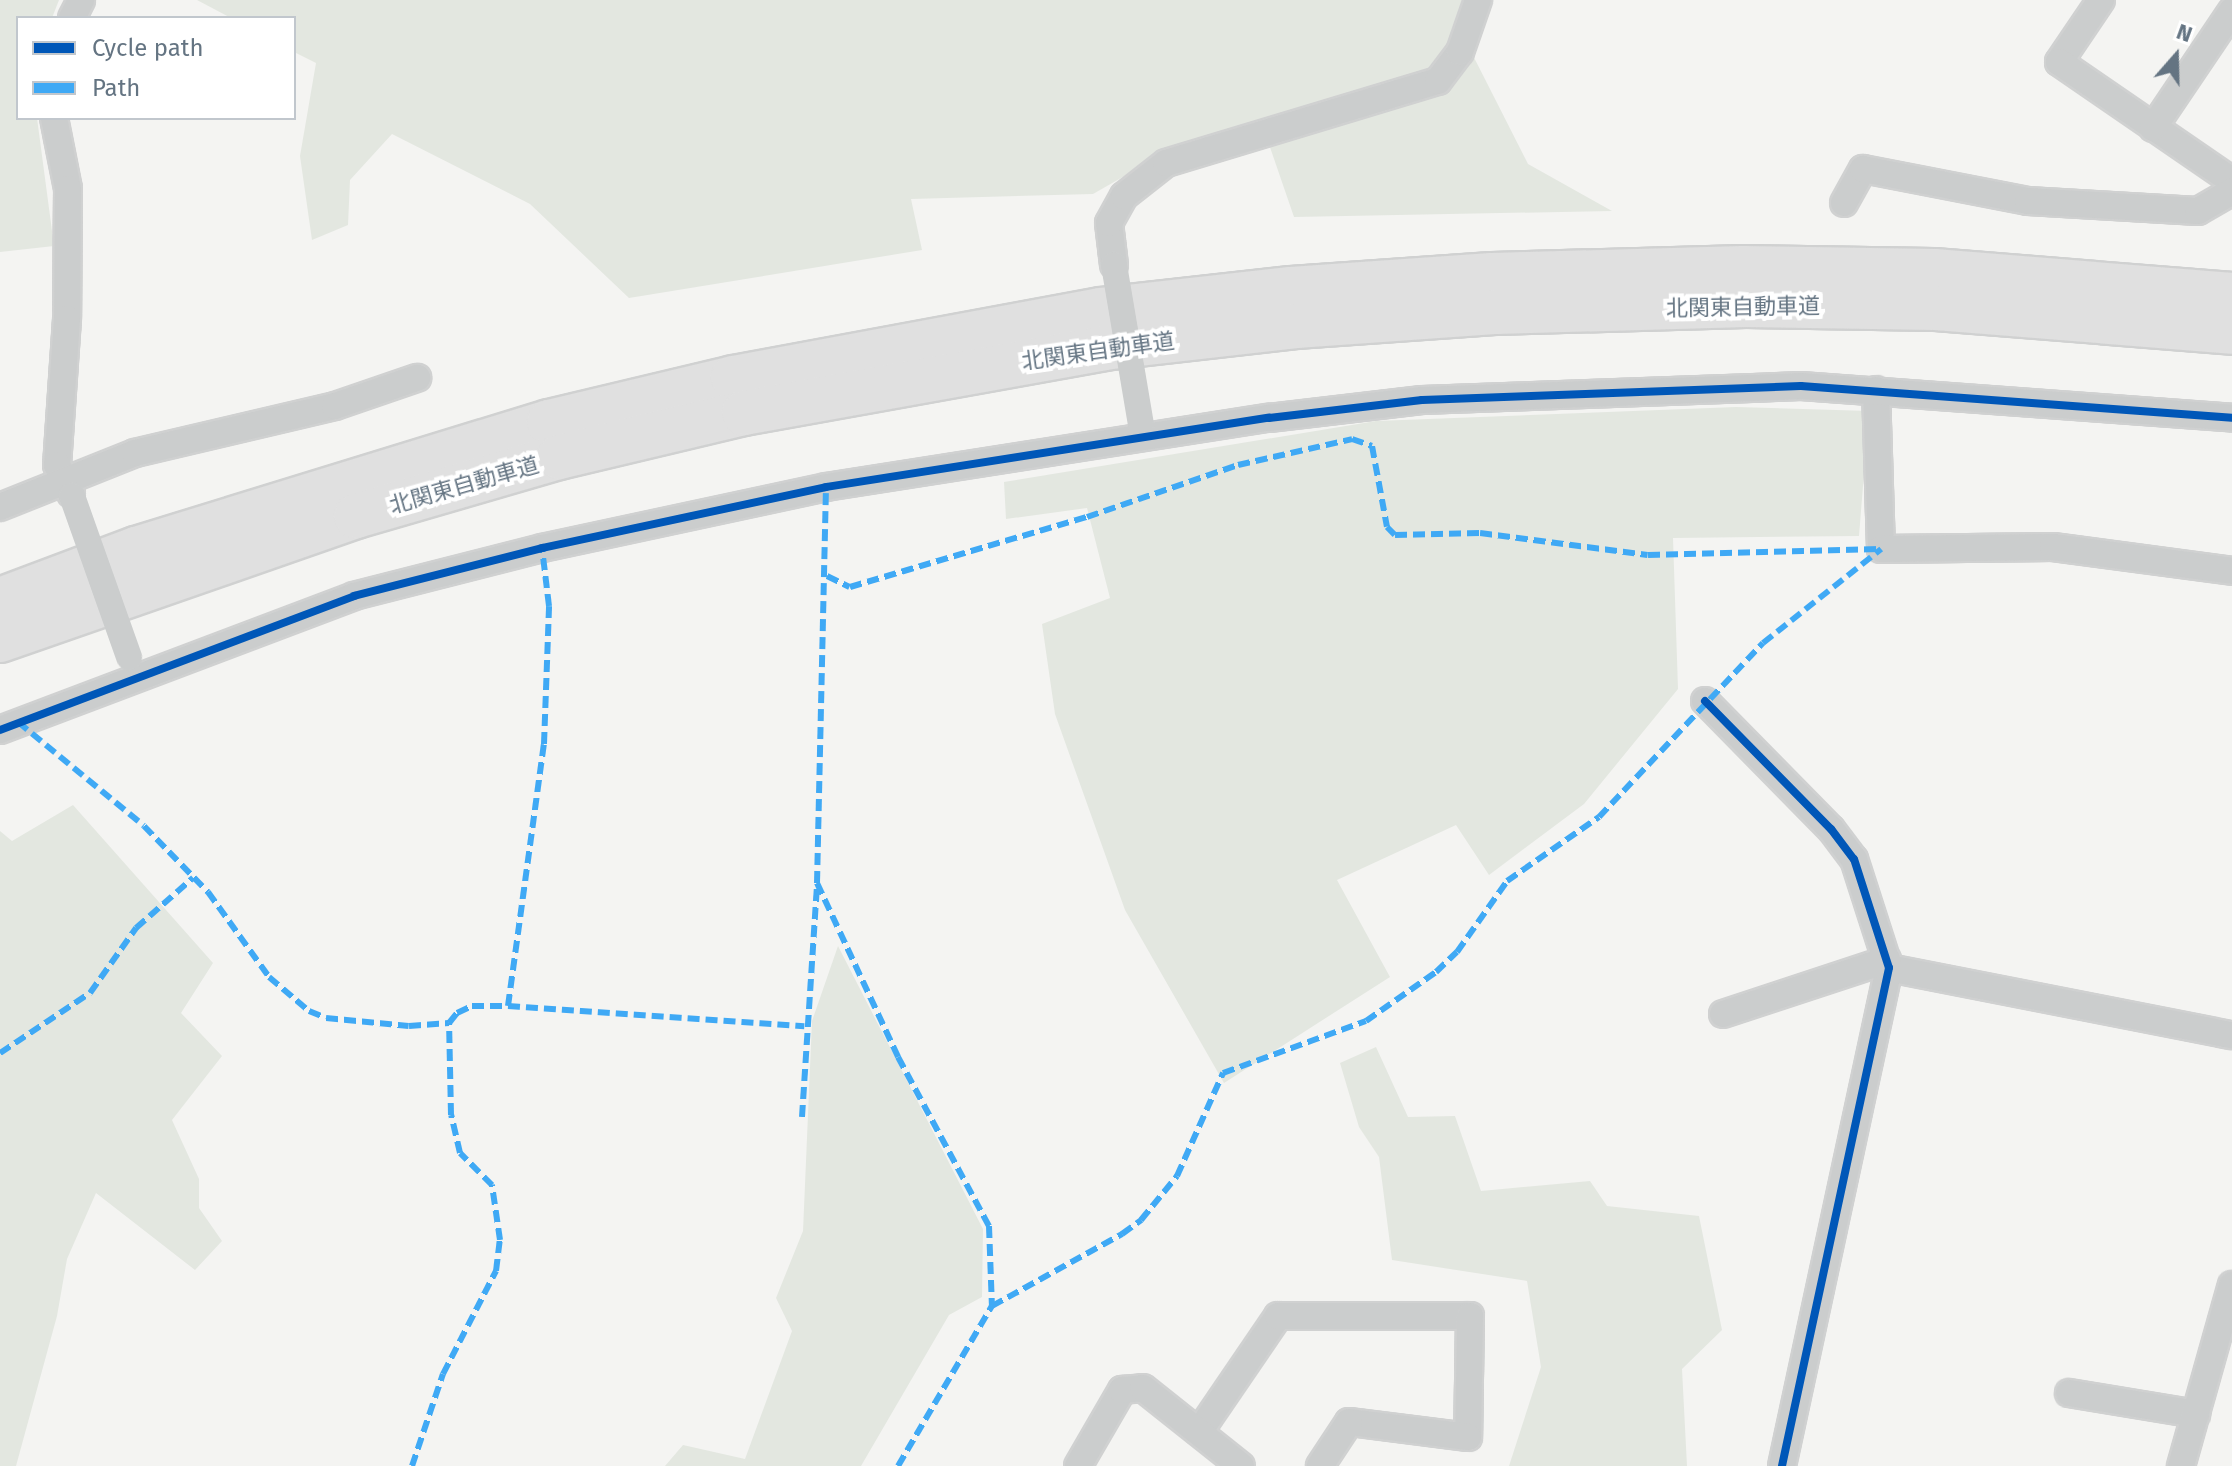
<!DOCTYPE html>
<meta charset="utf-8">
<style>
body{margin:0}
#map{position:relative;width:2232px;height:1466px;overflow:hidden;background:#f4f4f2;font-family:"Fira Sans","Noto Sans JP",sans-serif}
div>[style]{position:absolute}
.green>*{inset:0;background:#e3e7e0}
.roads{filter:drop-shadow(2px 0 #d0d1d1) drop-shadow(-2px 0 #d0d1d1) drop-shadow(0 2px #d0d1d1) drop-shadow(0 -2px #d0d1d1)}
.minor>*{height:26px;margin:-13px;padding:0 13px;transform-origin:13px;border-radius:13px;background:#cbcdcd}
.motorway>*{height:44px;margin:-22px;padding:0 22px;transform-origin:22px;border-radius:22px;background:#e0e0e0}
.minor-bridge>*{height:26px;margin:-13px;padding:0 13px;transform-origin:13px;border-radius:13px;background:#cbcdcd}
.quiet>*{height:6px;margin-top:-3px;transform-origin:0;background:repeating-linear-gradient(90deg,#3fa9f5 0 12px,transparent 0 18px)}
.cycleway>*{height:8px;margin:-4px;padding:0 4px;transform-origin:4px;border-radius:4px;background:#0057b8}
span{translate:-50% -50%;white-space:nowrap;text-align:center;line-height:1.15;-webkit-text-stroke:8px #fff;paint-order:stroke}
.street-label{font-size:22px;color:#647482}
.legend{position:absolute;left:16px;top:16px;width:280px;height:104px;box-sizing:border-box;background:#fff;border:2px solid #c1c7cd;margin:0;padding:10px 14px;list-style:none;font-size:24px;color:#647482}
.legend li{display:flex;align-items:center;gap:16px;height:40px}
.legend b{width:40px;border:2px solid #c1c7cd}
.north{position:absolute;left:2136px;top:16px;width:80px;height:80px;-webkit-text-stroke:6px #fff;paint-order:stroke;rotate:20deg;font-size:22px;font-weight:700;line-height:32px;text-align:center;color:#647482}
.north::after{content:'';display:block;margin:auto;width:28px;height:36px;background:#647482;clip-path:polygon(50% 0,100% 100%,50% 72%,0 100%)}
</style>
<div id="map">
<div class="green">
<i style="clip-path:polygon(0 0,59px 0,52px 18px,18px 18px,18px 118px,37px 118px,54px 246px,0 252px)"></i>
<i style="clip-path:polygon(197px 0,1463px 0,1457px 24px,1528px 164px,1612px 211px,1294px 217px,1262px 124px,1163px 154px,1093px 194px,911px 199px,922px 250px,629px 298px,530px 204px,392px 134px,350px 180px,348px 225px,312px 240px,300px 156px,316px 63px,294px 52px,294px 18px,231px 18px)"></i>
<i style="clip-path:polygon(1736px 407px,1869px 411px,1859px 536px,1673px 538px,1678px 689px,1584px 804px,1489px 875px,1456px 825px,1337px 880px,1390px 977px,1224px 1083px,1125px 910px,1055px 714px,1042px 624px,1110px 598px,1087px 508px,1006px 519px,1004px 482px,1376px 421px)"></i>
<i style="clip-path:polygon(73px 805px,213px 963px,181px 1013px,222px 1056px,172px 1120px,199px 1179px,199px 1208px,222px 1241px,195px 1270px,96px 1193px,67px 1259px,57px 1316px,16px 1466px,0 1466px,0 831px,12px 841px)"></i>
<i style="clip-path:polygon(838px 946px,983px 1229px,982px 1297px,949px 1315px,861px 1466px,665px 1466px,683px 1445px,745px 1459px,792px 1331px,776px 1298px,803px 1231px,812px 1021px)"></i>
<i style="clip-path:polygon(1376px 1047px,1408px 1117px,1455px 1116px,1481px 1191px,1590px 1181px,1607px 1206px,1699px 1216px,1722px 1330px,1682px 1369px,1687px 1466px,1509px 1466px,1541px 1367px,1527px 1281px,1392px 1260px,1379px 1157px,1359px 1127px,1340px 1063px)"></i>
</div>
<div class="roads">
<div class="minor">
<i style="left:2101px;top:0;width:75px;rotate:124.1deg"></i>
<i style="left:2059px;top:62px;width:210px;rotate:34.5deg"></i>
<i style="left:72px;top:18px;width:20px;rotate:-63deg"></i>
<i style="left:54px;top:118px;width:72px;rotate:78.8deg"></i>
<i style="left:68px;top:189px;width:130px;rotate:90.4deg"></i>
<i style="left:67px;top:319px;width:146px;rotate:93.9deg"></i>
<i style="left:57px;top:465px;width:32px;rotate:64deg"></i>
<i style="left:2153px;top:128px;width:141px;rotate:-56deg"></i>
<i style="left:1844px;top:203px;width:39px;rotate:-61deg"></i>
<i style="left:1863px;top:169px;width:168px;rotate:11deg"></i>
<i style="left:2028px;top:201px;width:170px;rotate:3.4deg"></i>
<i style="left:2198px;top:211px;width:39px;rotate:-30deg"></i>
<i style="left:1114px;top:265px;width:42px;rotate:-96.8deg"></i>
<i style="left:1109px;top:223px;width:31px;rotate:-61deg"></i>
<i style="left:1124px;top:196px;width:53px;rotate:-38.2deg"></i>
<i style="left:1166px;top:163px;width:284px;rotate:-16.8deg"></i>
<i style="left:1438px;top:81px;width:36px;rotate:-53deg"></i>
<i style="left:1460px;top:52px;width:55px;rotate:-70.9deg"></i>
<i style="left:1876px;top:390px;width:159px;rotate:88.2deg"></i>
<i style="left:1881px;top:549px;width:172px;rotate:-0.7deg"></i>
<i style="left:2053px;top:547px;width:181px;rotate:7.6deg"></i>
<i style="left:0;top:507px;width:145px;rotate:-21.8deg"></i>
<i style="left:135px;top:453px;width:205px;rotate:-13.2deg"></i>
<i style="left:335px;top:406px;width:87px;rotate:-18.9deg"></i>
<i style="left:1705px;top:701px;width:180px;rotate:45.5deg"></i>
<i style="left:1831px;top:829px;width:38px;rotate:53deg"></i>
<i style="left:1854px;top:859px;width:114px;rotate:72.2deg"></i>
<i style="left:1889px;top:968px;width:509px;rotate:102.13deg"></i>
<i style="left:0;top:730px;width:379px;rotate:-20.7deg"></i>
<i style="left:354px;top:596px;width:194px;rotate:-14.3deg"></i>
<i style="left:542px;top:548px;width:290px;rotate:-12.1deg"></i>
<i style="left:826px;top:487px;width:448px;rotate:-8.9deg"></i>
<i style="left:1269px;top:418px;width:154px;rotate:-6.7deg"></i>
<i style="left:1422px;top:400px;width:379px;rotate:-2.1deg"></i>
<i style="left:1801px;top:386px;width:432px;rotate:4.2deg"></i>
<i style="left:1889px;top:968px;width:349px;rotate:11.1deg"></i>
<i style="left:1723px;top:1014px;width:173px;rotate:-18.2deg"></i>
<i style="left:2069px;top:1393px;width:129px;rotate:9.4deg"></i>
<i style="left:1199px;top:1432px;width:140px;rotate:-55.7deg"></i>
<i style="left:1278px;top:1316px;width:192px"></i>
<i style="left:1470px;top:1316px;width:121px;rotate:90.9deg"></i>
<i style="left:1468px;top:1437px;width:120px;rotate:-172.8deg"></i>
<i style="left:1349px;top:1422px;width:53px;rotate:123.4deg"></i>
<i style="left:1078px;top:1466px;width:88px;rotate:-59.9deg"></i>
<i style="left:1122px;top:1390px;width:21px;rotate:-5deg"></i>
<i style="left:1143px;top:1388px;width:125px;rotate:38.5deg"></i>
<i style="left:2181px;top:1466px;width:188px;rotate:-74.3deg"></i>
</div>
<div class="motorway">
<i style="left:0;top:600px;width:145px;rotate:-20.6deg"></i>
<i style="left:136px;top:549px;width:432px;rotate:-17.1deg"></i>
<i style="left:549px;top:422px;width:189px;rotate:-13.4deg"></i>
<i style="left:733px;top:378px;width:373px;rotate:-10.5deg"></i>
<i style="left:1100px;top:310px;width:192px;rotate:-6.3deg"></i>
<i style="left:1291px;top:289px;width:201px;rotate:-4deg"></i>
<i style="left:1492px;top:275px;width:251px;rotate:-1.6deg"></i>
<i style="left:1743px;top:268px;width:191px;rotate:0.9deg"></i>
<i style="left:1934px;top:271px;width:299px;rotate:4.6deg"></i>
<i style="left:0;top:640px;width:377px;rotate:-19.2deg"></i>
<i style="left:356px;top:516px;width:211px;rotate:-16.2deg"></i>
<i style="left:559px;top:457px;width:190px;rotate:-13.4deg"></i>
<i style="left:744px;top:413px;width:366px;rotate:-10.2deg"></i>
<i style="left:1104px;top:348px;width:193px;rotate:-6.5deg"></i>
<i style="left:1296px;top:326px;width:199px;rotate:-4deg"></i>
<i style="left:1495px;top:312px;width:251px;rotate:-1.6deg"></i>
<i style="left:1746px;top:305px;width:190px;rotate:0.9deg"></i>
<i style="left:1936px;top:308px;width:297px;rotate:4.6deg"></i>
</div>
</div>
<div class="minor-bridge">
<i style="left:1114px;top:265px;width:162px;rotate:80.4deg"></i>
<i style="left:72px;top:496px;width:171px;rotate:70.5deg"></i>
</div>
<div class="quiet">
<i style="left:827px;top:576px;width:25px;rotate:26deg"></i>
<i style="left:850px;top:587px;width:247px;rotate:-16.5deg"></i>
<i style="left:1087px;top:517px;width:160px;rotate:-19deg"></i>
<i style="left:1238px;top:465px;width:117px;rotate:-12.8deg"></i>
<i style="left:1352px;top:439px;width:21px;rotate:19deg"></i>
<i style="left:1372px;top:446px;width:82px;rotate:79.5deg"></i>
<i style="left:1387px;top:527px;width:11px;rotate:45deg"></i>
<i style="left:1395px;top:535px;width:85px;rotate:-1.3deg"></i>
<i style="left:1480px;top:533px;width:169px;rotate:7.5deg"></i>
<i style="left:1648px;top:555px;width:232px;rotate:-1.5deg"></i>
<i style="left:18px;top:722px;width:163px;rotate:39.5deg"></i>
<i style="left:144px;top:826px;width:92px;rotate:45.9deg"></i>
<i style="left:208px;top:892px;width:105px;rotate:54.3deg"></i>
<i style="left:269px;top:977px;width:52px;rotate:40.4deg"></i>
<i style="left:309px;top:1011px;width:18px;rotate:22deg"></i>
<i style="left:326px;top:1018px;width:83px;rotate:5.5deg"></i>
<i style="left:409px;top:1026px;width:40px;rotate:-4.3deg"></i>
<i style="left:817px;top:883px;width:192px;rotate:65deg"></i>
<i style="left:898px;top:1057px;width:192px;rotate:61.7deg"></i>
<i style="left:989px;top:1226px;width:80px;rotate:87.9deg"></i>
<i style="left:508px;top:1006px;width:264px;rotate:-82.2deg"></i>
<i style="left:544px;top:744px;width:138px;rotate:-87.9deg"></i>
<i style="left:549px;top:606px;width:58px;rotate:-96.9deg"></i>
<i style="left:0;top:1053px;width:108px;rotate:-33.7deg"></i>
<i style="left:90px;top:993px;width:80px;rotate:-54.7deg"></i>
<i style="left:136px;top:928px;width:76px;rotate:-41.3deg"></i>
<i style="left:802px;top:1117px;width:234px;rotate:-86.3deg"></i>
<i style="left:817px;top:883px;width:396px;rotate:-88.7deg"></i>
<i style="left:412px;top:1466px;width:97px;rotate:-71.4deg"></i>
<i style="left:443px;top:1374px;width:116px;rotate:-62.8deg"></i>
<i style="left:496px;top:1271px;width:31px;rotate:-83deg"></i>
<i style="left:500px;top:1240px;width:56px;rotate:-98.3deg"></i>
<i style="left:492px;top:1185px;width:45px;rotate:-135deg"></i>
<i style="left:460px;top:1153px;width:39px;rotate:-103deg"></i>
<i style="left:451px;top:1115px;width:92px;rotate:-91.2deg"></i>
<i style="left:449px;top:1023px;width:13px;rotate:-51deg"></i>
<i style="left:457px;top:1013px;width:17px;rotate:-25deg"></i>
<i style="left:472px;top:1006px;width:36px"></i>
<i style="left:508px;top:1006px;width:297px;rotate:3.9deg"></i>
<i style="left:898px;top:1466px;width:186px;rotate:-59.6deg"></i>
<i style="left:992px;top:1306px;width:149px;rotate:-29deg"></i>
<i style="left:1122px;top:1234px;width:24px;rotate:-36deg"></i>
<i style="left:1141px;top:1220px;width:57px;rotate:-50.7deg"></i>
<i style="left:1177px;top:1176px;width:113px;rotate:-65.9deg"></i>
<i style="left:1223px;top:1073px;width:152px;rotate:-20deg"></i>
<i style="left:1366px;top:1021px;width:85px;rotate:-35deg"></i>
<i style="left:1436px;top:972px;width:29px;rotate:-44deg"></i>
<i style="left:1457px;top:952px;width:87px;rotate:-54.8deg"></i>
<i style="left:1507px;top:881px;width:112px;rotate:-34.8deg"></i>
<i style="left:1599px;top:817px;width:239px;rotate:-46.7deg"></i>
<i style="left:1763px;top:643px;width:151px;rotate:-38.5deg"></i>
</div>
<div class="cycleway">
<i style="left:1705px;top:701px;width:180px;rotate:45.5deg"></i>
<i style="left:1831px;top:829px;width:38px;rotate:53deg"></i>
<i style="left:1854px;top:859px;width:114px;rotate:72.2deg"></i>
<i style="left:1889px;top:968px;width:509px;rotate:102.13deg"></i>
<i style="left:0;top:730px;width:379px;rotate:-20.7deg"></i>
<i style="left:354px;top:596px;width:194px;rotate:-14.3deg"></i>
<i style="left:542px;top:548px;width:290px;rotate:-12.1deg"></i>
<i style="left:826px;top:487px;width:448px;rotate:-8.9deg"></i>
<i style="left:1269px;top:418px;width:154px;rotate:-6.7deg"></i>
<i style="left:1422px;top:400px;width:379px;rotate:-2.1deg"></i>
<i style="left:1801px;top:386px;width:432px;rotate:4.2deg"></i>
</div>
<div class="street-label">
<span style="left:1743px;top:307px;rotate:-1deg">北関東自動車道</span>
<span style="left:1098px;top:351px;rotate:-8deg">北関東自動車道</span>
<span style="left:464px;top:485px;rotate:-16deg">北関東自動車道</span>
</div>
<ul class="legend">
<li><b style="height:10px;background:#0057b8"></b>Cycle path</li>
<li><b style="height:10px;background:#3fa9f5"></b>Path</li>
</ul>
<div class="north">N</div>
</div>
